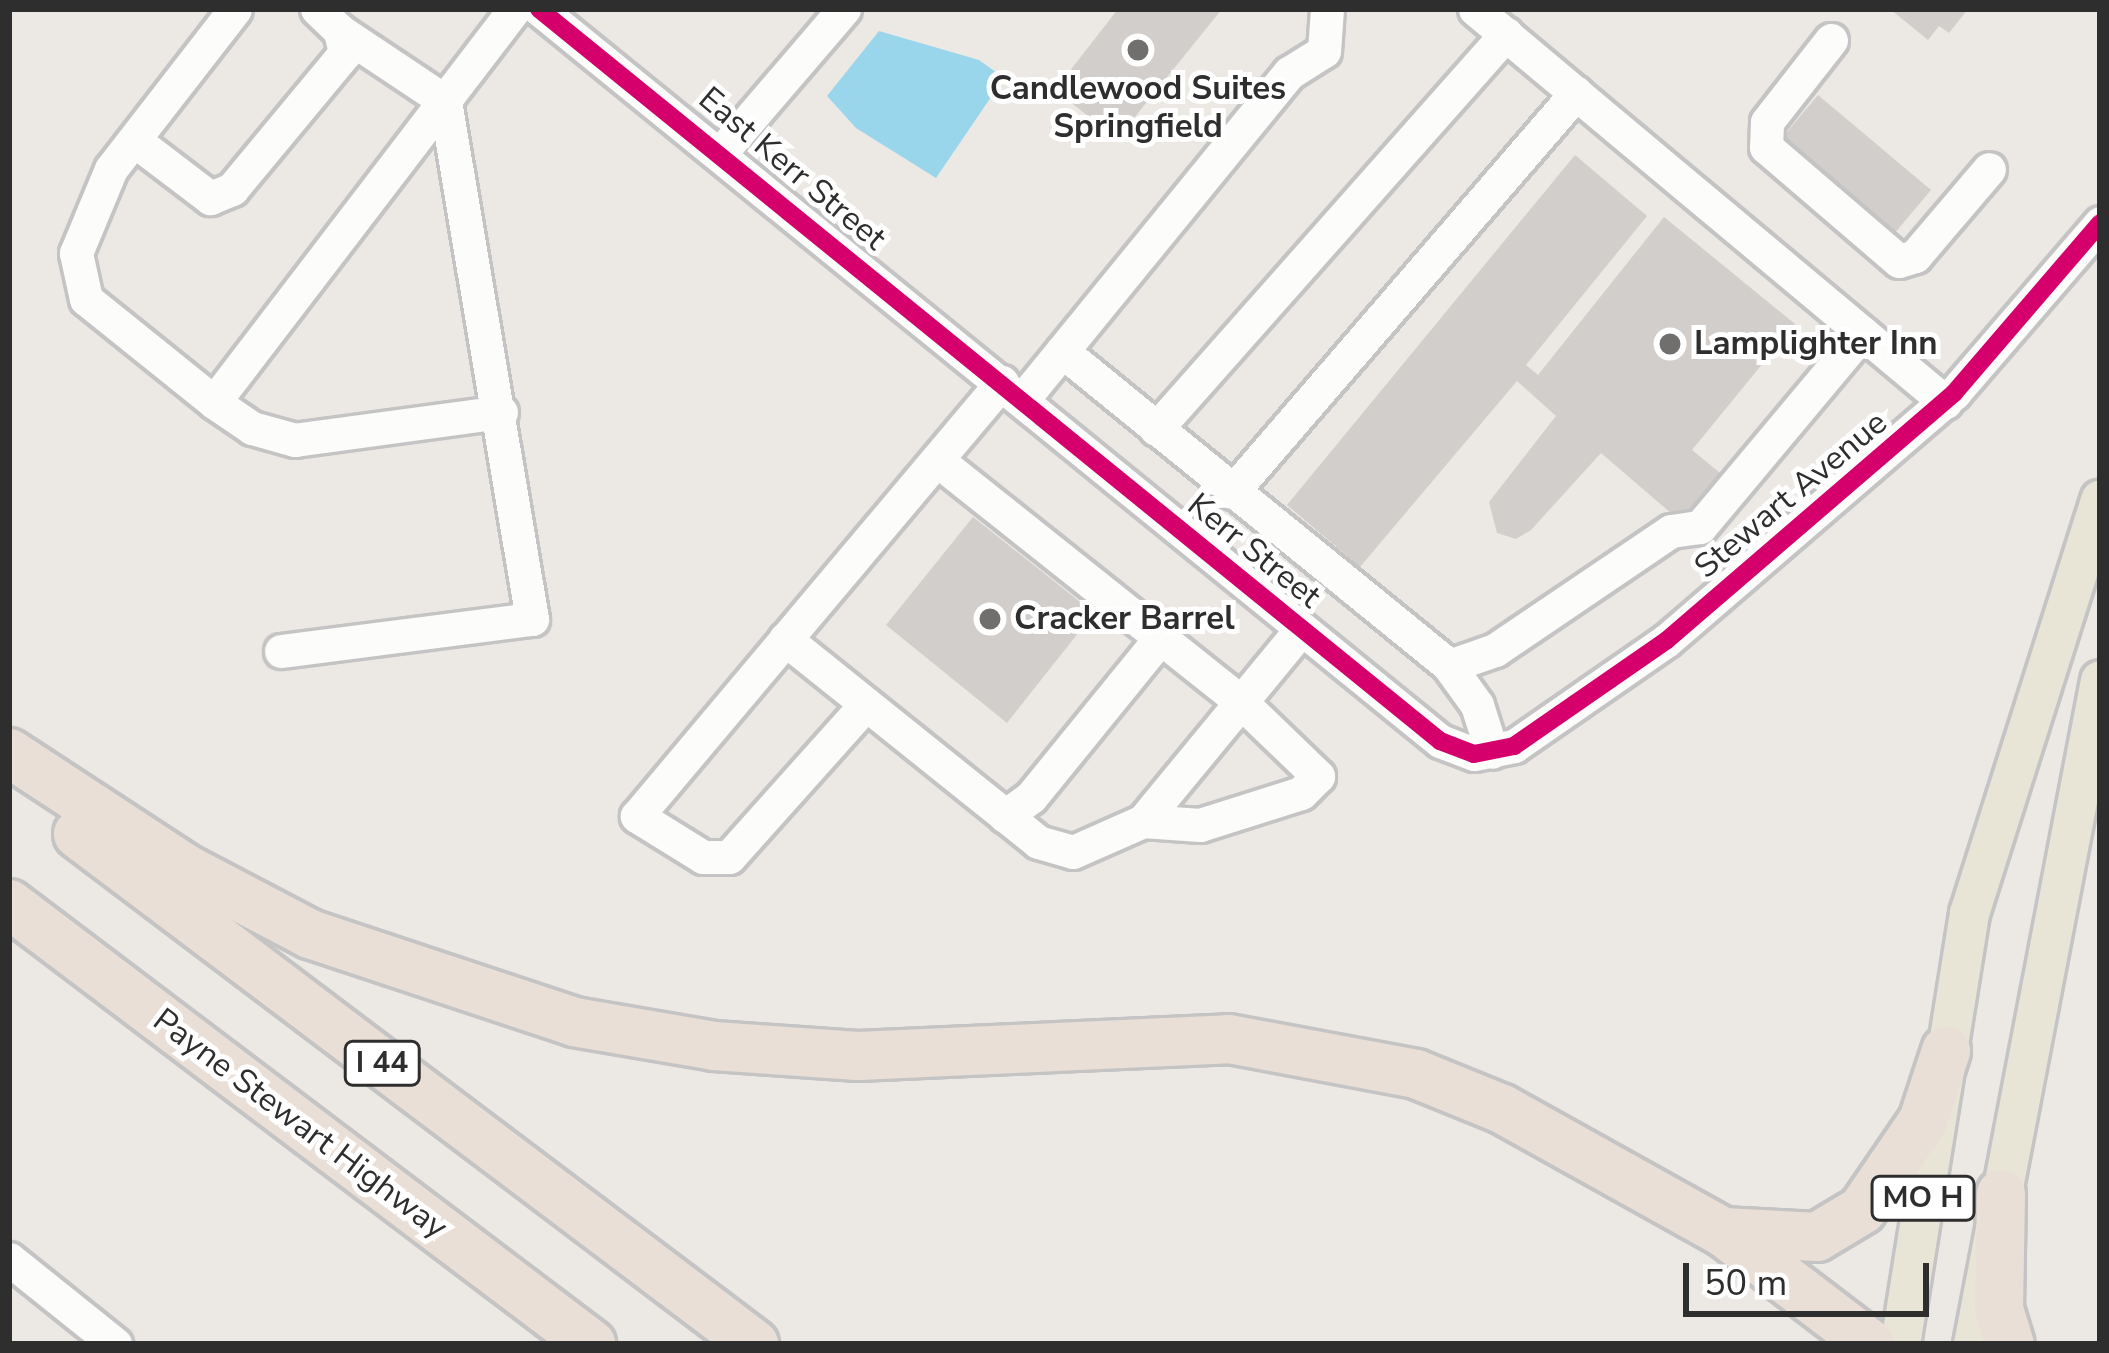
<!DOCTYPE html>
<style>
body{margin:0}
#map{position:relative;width:2109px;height:1353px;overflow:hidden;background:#ece8e4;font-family:"Nunito Sans",sans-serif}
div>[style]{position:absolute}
.water>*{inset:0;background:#99d6ec}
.building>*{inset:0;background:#d1cecb}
.roads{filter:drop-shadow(3px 0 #c5c4c5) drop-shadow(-3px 0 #c5c4c5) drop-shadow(0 3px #c5c4c5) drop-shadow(0 -3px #c5c4c5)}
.minor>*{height:33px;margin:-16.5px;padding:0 16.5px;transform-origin:16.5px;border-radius:16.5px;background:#fcfcfb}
.major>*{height:39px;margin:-19.5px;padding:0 19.5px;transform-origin:19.5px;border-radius:19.5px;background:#e8e4d6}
.highway>*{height:48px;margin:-24px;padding:0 24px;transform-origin:24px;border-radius:24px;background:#eadfd6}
.cycleway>*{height:18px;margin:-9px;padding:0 9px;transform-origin:9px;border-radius:9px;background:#d6006c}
.dots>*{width:33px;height:33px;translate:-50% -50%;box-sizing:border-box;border:6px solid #fff;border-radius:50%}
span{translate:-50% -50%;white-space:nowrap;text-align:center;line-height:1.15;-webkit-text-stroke:10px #fff;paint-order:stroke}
.shield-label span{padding:3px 9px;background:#fff;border:3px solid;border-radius:9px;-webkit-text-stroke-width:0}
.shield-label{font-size:30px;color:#2e2e2e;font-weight:700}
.poi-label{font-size:33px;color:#2e2e2e;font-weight:700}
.left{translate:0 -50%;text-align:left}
.street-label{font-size:33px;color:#2e2e2e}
.frame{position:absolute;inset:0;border:12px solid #2e2e2e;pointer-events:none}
.scale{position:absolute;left:1683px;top:1263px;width:246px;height:54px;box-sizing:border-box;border:6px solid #2e2e2e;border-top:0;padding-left:15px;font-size:36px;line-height:42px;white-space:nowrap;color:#2e2e2e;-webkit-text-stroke:9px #fff;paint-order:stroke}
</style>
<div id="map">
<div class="water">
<i style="clip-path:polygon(879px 31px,979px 60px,1004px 78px,936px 178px,856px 128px,827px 96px)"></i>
</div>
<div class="building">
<i style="clip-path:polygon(1118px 9px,1222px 9px,1117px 139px,1055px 90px)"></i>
<i style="clip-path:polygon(1890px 9px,1968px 9px,1949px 33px,1939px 26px,1928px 40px)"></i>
<i style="clip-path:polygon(1818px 95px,1931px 190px,1888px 241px,1775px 146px)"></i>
<i style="clip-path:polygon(1575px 155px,1647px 216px,1526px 365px,1538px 375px,1664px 217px,1795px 324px,1692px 450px,1725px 477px,1686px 526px,1601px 453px,1531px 530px,1516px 539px,1497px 533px,1489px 502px,1556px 416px,1517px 381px,1360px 567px,1287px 505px)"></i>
<i style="clip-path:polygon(973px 517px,1094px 613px,1007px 723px,886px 625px)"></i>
</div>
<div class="roads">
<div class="minor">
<i style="left:539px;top:9px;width:1161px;rotate:39.09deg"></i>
<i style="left:1440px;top:741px;width:36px;rotate:21deg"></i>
<i style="left:1474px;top:754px;width:41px;rotate:-11.3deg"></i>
<i style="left:1514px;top:746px;width:186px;rotate:-34.7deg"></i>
<i style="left:1667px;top:640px;width:379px;rotate:-40.7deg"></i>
<i style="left:1954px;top:393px;width:224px;rotate:-49.3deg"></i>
<i style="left:1475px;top:9px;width:613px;rotate:39.9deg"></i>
<i style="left:1831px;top:40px;width:104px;rotate:128deg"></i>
<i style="left:1767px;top:122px;width:25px;rotate:92deg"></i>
<i style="left:1766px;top:147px;width:175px;rotate:40.6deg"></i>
<i style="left:1899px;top:261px;width:17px;rotate:-17deg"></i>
<i style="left:1915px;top:256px;width:114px;rotate:-49.6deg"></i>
<i style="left:134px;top:140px;width:96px;rotate:37.3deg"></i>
<i style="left:210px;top:198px;width:24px;rotate:-22deg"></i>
<i style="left:232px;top:189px;width:177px;rotate:-50.3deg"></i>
<i style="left:345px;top:53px;width:23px;rotate:-103deg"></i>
<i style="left:340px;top:31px;width:32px;rotate:-136deg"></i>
<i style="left:723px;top:150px;width:186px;rotate:-49.4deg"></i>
<i style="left:1062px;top:351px;width:499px;rotate:39.1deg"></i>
<i style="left:1449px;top:666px;width:48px;rotate:54.3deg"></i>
<i style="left:1477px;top:705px;width:49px;rotate:72.3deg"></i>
<i style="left:1023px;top:399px;width:421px;rotate:-50.8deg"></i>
<i style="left:1289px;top:73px;width:41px;rotate:-32.2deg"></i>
<i style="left:1324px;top:51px;width:42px;rotate:-85.9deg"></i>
<i style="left:214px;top:402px;width:164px;rotate:-141.2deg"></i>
<i style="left:86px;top:299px;width:47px;rotate:-102.3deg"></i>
<i style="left:76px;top:253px;width:91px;rotate:-67.4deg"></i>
<i style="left:111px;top:169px;width:202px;rotate:-52.2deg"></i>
<i style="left:501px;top:412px;width:208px;rotate:172.3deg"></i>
<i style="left:295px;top:440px;width:45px;rotate:-164.4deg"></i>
<i style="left:252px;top:428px;width:46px;rotate:-145.6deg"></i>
<i style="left:214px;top:402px;width:495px;rotate:-52.6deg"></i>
<i style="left:1156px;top:429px;width:528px;rotate:-48.46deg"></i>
<i style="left:937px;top:460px;width:389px;rotate:38.5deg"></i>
<i style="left:1241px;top:702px;width:107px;rotate:43.9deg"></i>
<i style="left:1318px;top:776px;width:24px;rotate:135deg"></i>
<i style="left:1301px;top:793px;width:106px;rotate:162.4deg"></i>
<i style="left:1200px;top:825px;width:57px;rotate:-176deg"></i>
<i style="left:1232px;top:492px;width:527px;rotate:-49.23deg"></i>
<i style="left:785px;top:639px;width:324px;rotate:38.7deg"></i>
<i style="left:1038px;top:842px;width:36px;rotate:16deg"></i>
<i style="left:1073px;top:852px;width:77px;rotate:-23.9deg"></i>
<i style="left:1143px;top:821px;width:249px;rotate:-50.5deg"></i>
<i style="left:281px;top:651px;width:253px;rotate:-7.3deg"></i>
<i style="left:532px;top:619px;width:525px;rotate:-99.53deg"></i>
<i style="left:445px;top:101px;width:126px;rotate:-146.3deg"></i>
<i style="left:1449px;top:666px;width:49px;rotate:-19.2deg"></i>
<i style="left:1495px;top:650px;width:212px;rotate:-34.1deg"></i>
<i style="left:1671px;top:531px;width:29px;rotate:-8deg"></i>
<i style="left:1700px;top:527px;width:253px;rotate:-50.1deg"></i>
<i style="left:866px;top:704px;width:205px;rotate:131.8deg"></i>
<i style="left:729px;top:857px;width:26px;rotate:180deg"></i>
<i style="left:703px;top:857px;width:78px;rotate:-148.2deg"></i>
<i style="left:637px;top:816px;width:567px;rotate:-49.94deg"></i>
<i style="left:1005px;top:816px;width:32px;rotate:-36deg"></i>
<i style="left:1031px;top:797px;width:205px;rotate:-50.9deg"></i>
<i style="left:9px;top:1259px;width:136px;rotate:38.7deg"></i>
</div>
<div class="major">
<i style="left:1900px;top:1344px;width:436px;rotate:-80.9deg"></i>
<i style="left:1969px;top:913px;width:434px;rotate:-72.4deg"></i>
<i style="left:1973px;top:1344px;width:676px;rotate:-79.17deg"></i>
</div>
<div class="highway">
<i style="left:9px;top:753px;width:214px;rotate:33.2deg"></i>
<i style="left:188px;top:870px;width:138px;rotate:27.7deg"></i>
<i style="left:310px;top:934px;width:278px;rotate:18.4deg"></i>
<i style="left:574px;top:1022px;width:142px;rotate:9.7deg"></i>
<i style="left:714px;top:1046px;width:144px;rotate:4deg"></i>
<i style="left:858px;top:1056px;width:371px;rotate:-2.6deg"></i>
<i style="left:1229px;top:1039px;width:190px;rotate:10.6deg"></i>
<i style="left:1416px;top:1074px;width:93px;rotate:22.1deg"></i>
<i style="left:1502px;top:1109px;width:253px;rotate:29.1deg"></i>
<i style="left:1723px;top:1232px;width:185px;rotate:37.3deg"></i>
<i style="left:78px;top:834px;width:847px;rotate:37.03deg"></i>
<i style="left:9px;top:904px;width:730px;rotate:37.09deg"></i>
<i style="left:2001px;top:1194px;width:115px;rotate:91deg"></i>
<i style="left:1999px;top:1309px;width:37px;rotate:73deg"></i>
<i style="left:1723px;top:1232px;width:94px;rotate:3deg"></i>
<i style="left:1817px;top:1237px;width:52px;rotate:-31deg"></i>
<i style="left:1862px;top:1210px;width:108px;rotate:-55.6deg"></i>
<i style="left:1923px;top:1121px;width:74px;rotate:-71.8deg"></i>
</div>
</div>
<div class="cycleway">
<i style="left:539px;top:9px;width:1161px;rotate:39.09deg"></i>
<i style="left:1440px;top:741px;width:36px;rotate:21deg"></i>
<i style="left:1474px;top:754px;width:41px;rotate:-11.3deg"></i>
<i style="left:1514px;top:746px;width:186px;rotate:-34.7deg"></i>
<i style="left:1667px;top:640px;width:379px;rotate:-40.7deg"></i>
<i style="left:1954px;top:393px;width:224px;rotate:-49.3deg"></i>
</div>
<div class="dots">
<i style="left:1138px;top:50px;background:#706f6e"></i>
<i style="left:1670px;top:344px;background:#706f6e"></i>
<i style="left:990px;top:619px;background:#706f6e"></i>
</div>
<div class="shield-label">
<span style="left:382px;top:1063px">I 44</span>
<span style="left:1923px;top:1198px">MO H</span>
</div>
<div class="poi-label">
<span style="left:1138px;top:108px">Candlewood Suites<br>Springfield</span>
<span class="left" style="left:1694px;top:344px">Lamplighter Inn</span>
<span class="left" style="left:1014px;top:619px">Cracker Barrel</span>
</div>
<div class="street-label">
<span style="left:792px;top:169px;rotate:40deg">East Kerr Street</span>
<span style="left:1791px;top:495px;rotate:-40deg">Stewart Avenue</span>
<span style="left:1254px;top:551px;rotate:39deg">Kerr Street</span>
<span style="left:300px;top:1124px;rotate:37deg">Payne Stewart Highway</span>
</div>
<div class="frame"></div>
<div class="scale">50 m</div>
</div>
